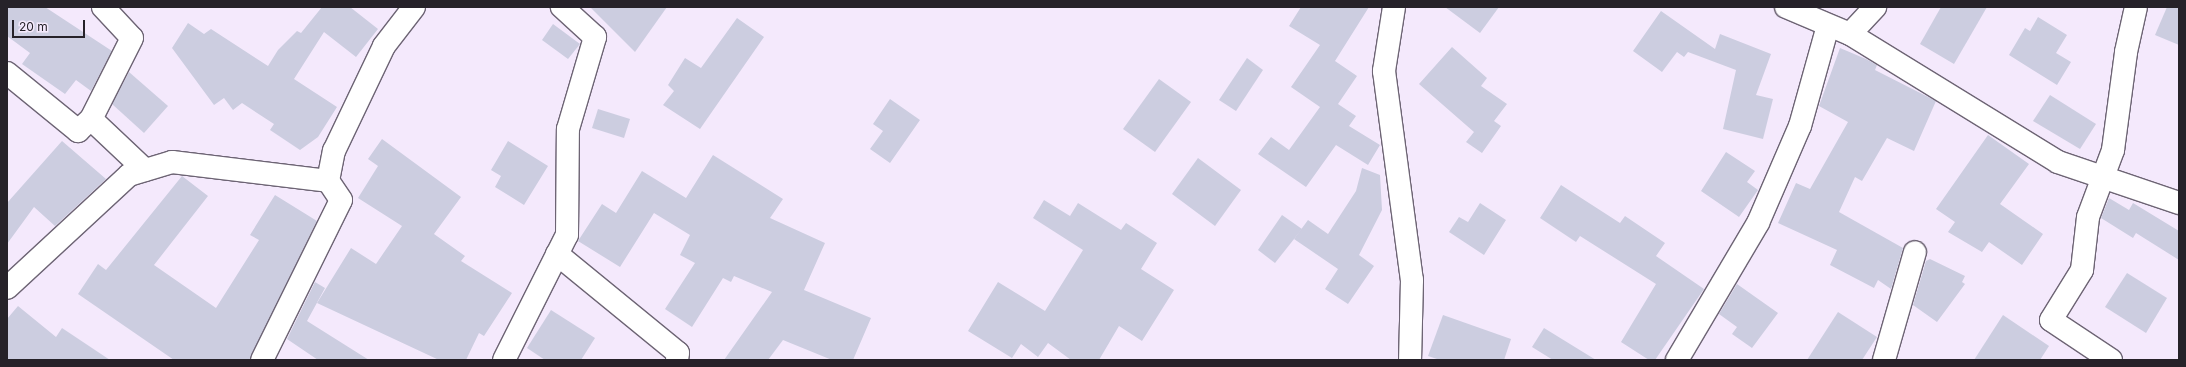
<!DOCTYPE html>
<style>
body{margin:0}
#map{position:relative;width:2186px;height:367px;overflow:hidden;background:#f4e9fc;font-family:Inter,sans-serif}
div>[style]{position:absolute}
.building>*{inset:0;background:#cccde0}
.roads{filter:drop-shadow(1px 0 #6d6474) drop-shadow(-1px 0 #6d6474) drop-shadow(0 1px #6d6474) drop-shadow(0 -1px #6d6474)}
.minor>*{height:22px;margin:-11px;padding:0 11px;transform-origin:11px;border-radius:11px;background:#fff}
span{translate:-50% -50%;white-space:nowrap;text-align:center;line-height:1.15;-webkit-text-stroke:3.5px #f4e9fc;paint-order:stroke}
.frame{position:absolute;inset:0;border:8px solid #262229;pointer-events:none}
.scale{position:absolute;left:12px;top:20px;width:73px;height:18px;box-sizing:border-box;border:2px solid #262229;border-top:0;padding-left:5px;font-size:12px;line-height:14px;white-space:nowrap;color:#262229;-webkit-text-stroke:3px #f4e9fc;paint-order:stroke}
</style>
<div id="map">
<div class="building">
<i style="clip-path:polygon(7px 7px,45px 7px,112px 51px,91px 91px,76px 80px,65px 94px,22px 64px,30px 53px,7px 36px)"></i>
<i style="clip-path:polygon(322px 7px,350px 7px,378px 29px,356px 57px,324px 32px,294px 79px,337px 107px,318px 137px,300px 150px,270px 130px,274px 124px,242px 103px,233px 110px,224px 98px,214px 105px,172px 48px,188px 23px,204px 34px,211px 29px,268px 66px,278px 50px,297px 31px,301px 33px)"></i>
<i style="clip-path:polygon(590px 7px,667px 7px,635px 52px)"></i>
<i style="clip-path:polygon(1301px 7px,1369px 7px,1335px 61px,1357px 76px,1338px 104px,1356px 116px,1349px 126px,1380px 145px,1368px 165px,1336px 145px,1306px 187px,1258px 154px,1271px 137px,1289px 150px,1320px 107px,1291px 87px,1320px 45px,1289px 26px)"></i>
<i style="clip-path:polygon(1445px 7px,1499px 7px,1480px 33px)"></i>
<i style="clip-path:polygon(1941px 7px,1987px 7px,1954px 64px,1920px 44px)"></i>
<i style="clip-path:polygon(2167px 7px,2179px 7px,2179px 45px,2155px 35px)"></i>
<i style="clip-path:polygon(1661px 11px,1715px 49px,1720px 34px,1771px 54px,1756px 95px,1773px 99px,1763px 139px,1723px 129px,1736px 70px,1688px 52px,1684px 57px,1677px 52px,1662px 72px,1633px 51px)"></i>
<i style="clip-path:polygon(2038px 17px,2067px 35px,2056px 53px,2071px 62px,2057px 85px,2009px 55px,2025px 28px,2030px 31px)"></i>
<i style="clip-path:polygon(737px 18px,764px 37px,700px 129px,663px 105px,674px 91px,668px 85px,685px 58px,701px 68px)"></i>
<i style="clip-path:polygon(553px 24px,580px 44px,568px 59px,542px 40px)"></i>
<i style="clip-path:polygon(1452px 47px,1487px 78px,1481px 86px,1507px 104px,1494px 121px,1501px 126px,1482px 153px,1466px 142px,1474px 132px,1419px 84px)"></i>
<i style="clip-path:polygon(1840px 48px,1866px 59px,1877px 65px,1875px 70px,1936px 101px,1914px 151px,1887px 138px,1862px 181px,1855px 177px,1839px 212px,1903px 248px,1891px 289px,1878px 280px,1874px 288px,1830px 265px,1837px 250px,1778px 223px,1796px 183px,1810px 189px,1848px 122px,1819px 106px)"></i>
<i style="clip-path:polygon(1247px 58px,1263px 70px,1236px 111px,1219px 100px)"></i>
<i style="clip-path:polygon(129px 72px,168px 106px,144px 133px,112px 104px)"></i>
<i style="clip-path:polygon(1159px 79px,1191px 102px,1155px 152px,1123px 129px)"></i>
<i style="clip-path:polygon(2050px 95px,2096px 124px,2080px 149px,2033px 121px)"></i>
<i style="clip-path:polygon(890px 99px,920px 120px,890px 163px,870px 149px,883px 131px,873px 124px)"></i>
<i style="clip-path:polygon(598px 109px,630px 119px,624px 138px,592px 128px)"></i>
<i style="clip-path:polygon(1988px 135px,2029px 164px,2000px 204px,2043px 234px,2022px 265px,1989px 242px,1982px 252px,1948px 232px,1955px 222px,1936px 209px)"></i>
<i style="clip-path:polygon(382px 139px,461px 197px,434px 234px,465px 256px,461px 261px,512px 293px,484px 336px,479px 333px,466px 360px,439px 360px,317px 303px,351px 248px,376px 264px,402px 226px,358px 198px,378px 166px,368px 159px)"></i>
<i style="clip-path:polygon(62px 141px,106px 179px,55px 226px,34px 207px,7px 244px,7px 203px)"></i>
<i style="clip-path:polygon(508px 141px,548px 166px,524px 205px,495px 187px,501px 176px,491px 170px)"></i>
<i style="clip-path:polygon(1726px 152px,1755px 171px,1747px 182px,1758px 190px,1739px 217px,1701px 191px)"></i>
<i style="clip-path:polygon(713px 155px,783px 199px,770px 218px,825px 243px,804px 290px,871px 318px,853px 360px,832px 360px,783px 340px,768px 360px,724px 360px,772px 292px,734px 276px,731px 282px,723px 278px,692px 327px,665px 309px,695px 263px,680px 255px,690px 235px,654px 213px,620px 267px,578px 241px,602px 204px,616px 213px,642px 171px,686px 198px)"></i>
<i style="clip-path:polygon(1198px 158px,1241px 190px,1215px 226px,1172px 194px)"></i>
<i style="clip-path:polygon(1362px 168px,1380px 175px,1382px 210px,1359px 255px,1374px 266px,1348px 304px,1325px 289px,1338px 269px,1294px 239px,1308px 220px,1328px 234px,1356px 191px)"></i>
<i style="clip-path:polygon(182px 176px,208px 196px,154px 265px,216px 308px,259px 240px,250px 235px,275px 195px,317px 221px,250px 360px,174px 360px,78px 294px,98px 264px,106px 270px)"></i>
<i style="clip-path:polygon(1561px 185px,1620px 223px,1625px 216px,1665px 243px,1656px 256px,1704px 289px,1655px 360px,1649px 360px,1621px 342px,1656px 284px,1580px 236px,1576px 242px,1540px 218px)"></i>
<i style="clip-path:polygon(2109px 198px,2129px 210px,2133px 203px,2179px 231px,2179px 260px,2136px 233px,2133px 238px,2101px 218px)"></i>
<i style="clip-path:polygon(1044px 200px,1070px 216px,1078px 203px,1121px 230px,1126px 223px,1157px 243px,1141px 269px,1174px 290px,1142px 341px,1119px 326px,1099px 360px,1071px 360px,1048px 343px,1038px 357px,1021px 344px,1012px 358px,968px 331px,998px 282px,1045px 311px,1083px 250px,1033px 218px)"></i>
<i style="clip-path:polygon(1480px 203px,1506px 220px,1484px 255px,1449px 232px,1459px 217px,1468px 222px)"></i>
<i style="clip-path:polygon(1282px 215px,1302px 229px,1275px 263px,1258px 250px)"></i>
<i style="clip-path:polygon(1930px 259px,1965px 276px,1962px 282px,1965px 284px,1937px 322px,1913px 305px,1926px 261px)"></i>
<i style="clip-path:polygon(2127px 273px,2167px 298px,2146px 333px,2105px 307px)"></i>
<i style="clip-path:polygon(315px 282px,325px 288px,307px 321px,369px 360px,318px 360px,287px 339px)"></i>
<i style="clip-path:polygon(1737px 284px,1778px 313px,1752px 348px,1732px 334px,1737px 327px,1719px 314px)"></i>
<i style="clip-path:polygon(18px 306px,56px 337px,62px 328px,110px 360px,7px 360px,7px 319px)"></i>
<i style="clip-path:polygon(551px 310px,595px 338px,581px 360px,545px 360px,527px 348px)"></i>
<i style="clip-path:polygon(1838px 312px,1877px 337px,1862px 360px,1807px 360px)"></i>
<i style="clip-path:polygon(1443px 315px,1511px 339px,1504px 360px,1440px 360px,1428px 356px)"></i>
<i style="clip-path:polygon(2003px 315px,2049px 346px,2040px 360px,1974px 360px)"></i>
<i style="clip-path:polygon(1544px 328px,1596px 360px,1553px 360px,1532px 347px)"></i>
</div>
<div class="roads">
<div class="minor">
<i style="left:103px;top:7px;width:42px;rotate:46.9deg"></i>
<i style="left:132px;top:38px;width:91px;rotate:116.8deg"></i>
<i style="left:91px;top:119px;width:74px;rotate:43.4deg"></i>
<i style="left:1394px;top:7px;width:65px;rotate:98.9deg"></i>
<i style="left:1384px;top:71px;width:211px;rotate:82.4deg"></i>
<i style="left:1412px;top:280px;width:80px;rotate:91.4deg"></i>
<i style="left:1786px;top:7px;width:69px;rotate:22.9deg"></i>
<i style="left:1850px;top:34px;width:244px;rotate:31.6deg"></i>
<i style="left:2058px;top:162px;width:128px;rotate:18.7deg"></i>
<i style="left:1850px;top:34px;width:37px;rotate:-47deg"></i>
<i style="left:7px;top:73px;width:92px;rotate:39.2deg"></i>
<i style="left:78px;top:131px;width:18px;rotate:-43deg"></i>
<i style="left:557px;top:254px;width:156px;rotate:39.3deg"></i>
<i style="left:678px;top:353px;width:7px;rotate:98deg"></i>
<i style="left:7px;top:288px;width:166px;rotate:-42.8deg"></i>
<i style="left:129px;top:175px;width:45px;rotate:-16.8deg"></i>
<i style="left:172px;top:162px;width:157px;rotate:6.9deg"></i>
<i style="left:328px;top:181px;width:31px;rotate:-79deg"></i>
<i style="left:334px;top:151px;width:116px;rotate:-64.5deg"></i>
<i style="left:384px;top:46px;width:49px;rotate:-52.4deg"></i>
<i style="left:262px;top:360px;width:178px;rotate:-63.7deg"></i>
<i style="left:341px;top:200px;width:23px;rotate:-124deg"></i>
<i style="left:504px;top:360px;width:140px;rotate:-63.3deg"></i>
<i style="left:567px;top:235px;width:106px;rotate:-89.5deg"></i>
<i style="left:568px;top:129px;width:96px;rotate:-73.6deg"></i>
<i style="left:595px;top:37px;width:45px;rotate:-137.7deg"></i>
<i style="left:1677px;top:360px;width:159px;rotate:-59.4deg"></i>
<i style="left:1758px;top:223px;width:106px;rotate:-66.6deg"></i>
<i style="left:1800px;top:126px;width:104px;rotate:-74.4deg"></i>
<i style="left:1884px;top:360px;width:112px;rotate:-74deg"></i>
<i style="left:2111px;top:360px;width:72px;rotate:-146.3deg"></i>
<i style="left:2051px;top:320px;width:59px;rotate:-58.2deg"></i>
<i style="left:2082px;top:270px;width:53px;rotate:-83.5deg"></i>
<i style="left:2088px;top:217px;width:72px;rotate:-69.5deg"></i>
<i style="left:2113px;top:150px;width:99px;rotate:-82.4deg"></i>
<i style="left:2126px;top:52px;width:46px;rotate:-77.5deg"></i>
</div>
</div>
<div class="frame"></div>
<div class="scale">20 m</div>
</div>
